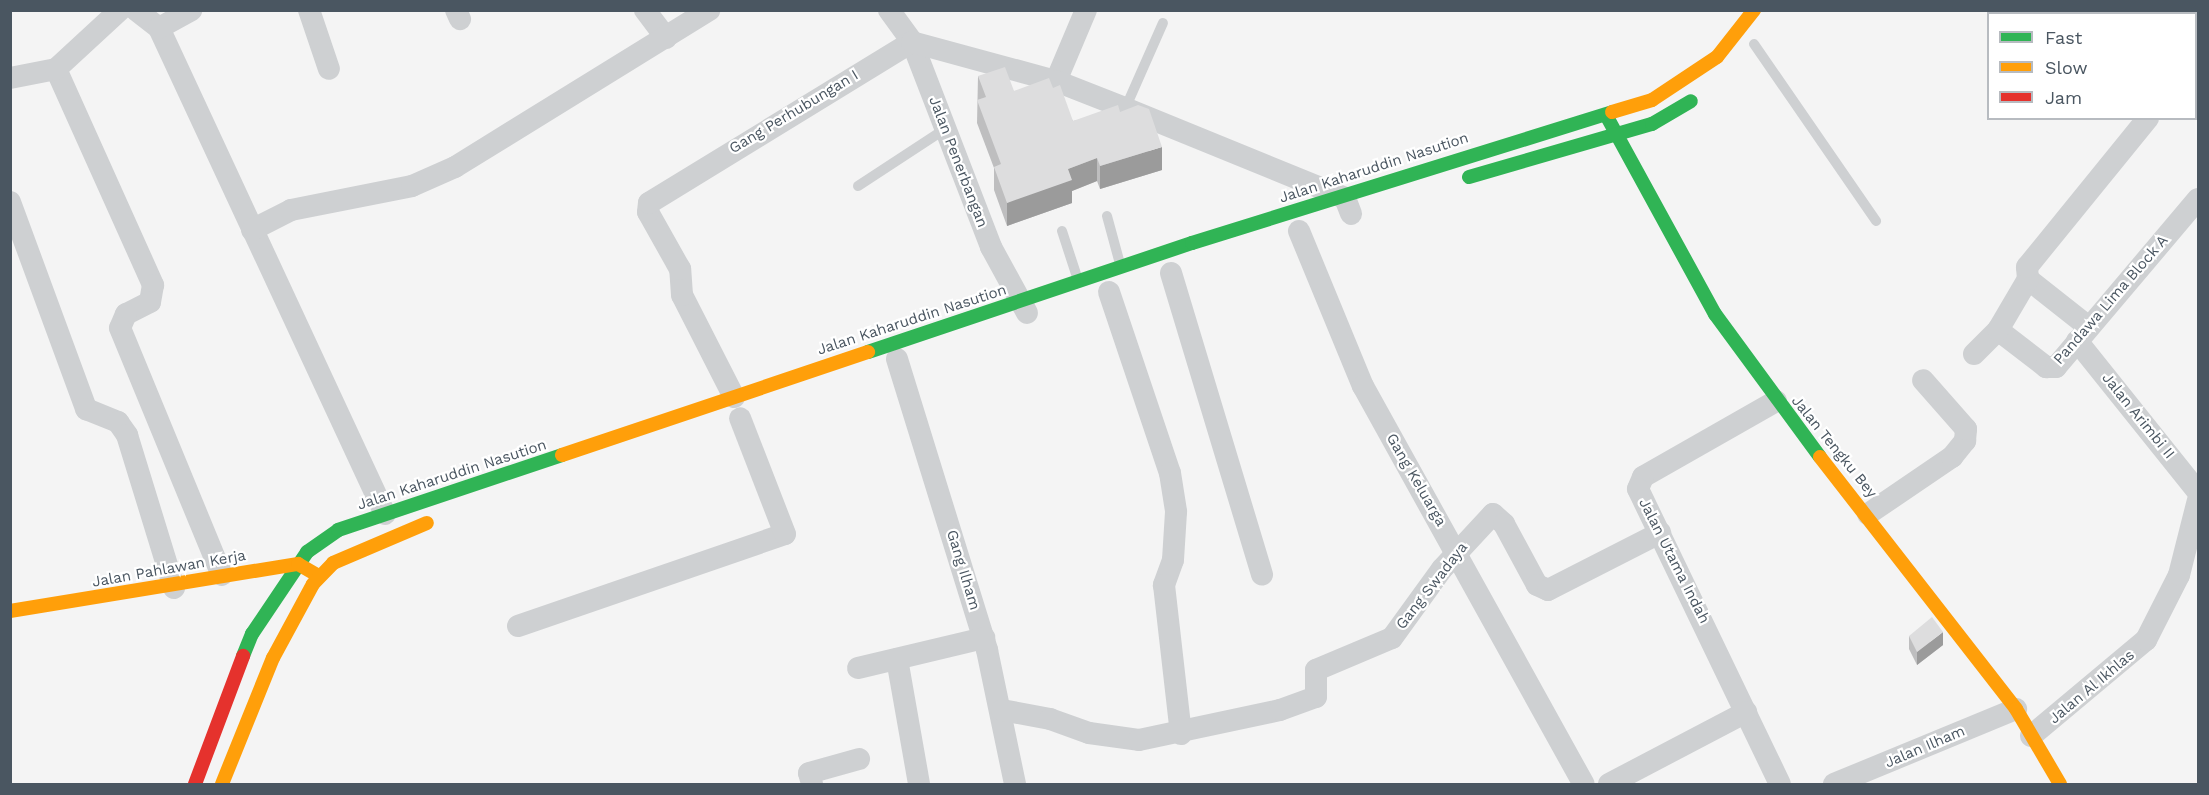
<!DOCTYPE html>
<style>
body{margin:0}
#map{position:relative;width:2209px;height:795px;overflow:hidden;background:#f4f4f4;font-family:"Work Sans",sans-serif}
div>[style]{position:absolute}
.lane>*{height:10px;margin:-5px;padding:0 5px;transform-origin:5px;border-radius:5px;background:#ced0d2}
.street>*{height:22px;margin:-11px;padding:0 11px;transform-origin:11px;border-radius:11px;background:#ced0d2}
.fast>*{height:14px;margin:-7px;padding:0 7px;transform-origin:7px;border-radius:7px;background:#30b455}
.slow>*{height:14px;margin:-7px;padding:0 7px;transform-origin:7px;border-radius:7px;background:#ff9f0a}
.jam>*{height:14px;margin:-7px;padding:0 7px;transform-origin:7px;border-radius:7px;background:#e5322d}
.wall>*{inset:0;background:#bebebf}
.shaded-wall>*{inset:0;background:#9b9b9b}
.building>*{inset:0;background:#ddddde}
span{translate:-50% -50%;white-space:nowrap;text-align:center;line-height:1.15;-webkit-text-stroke:4.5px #fff;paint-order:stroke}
.street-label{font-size:15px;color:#4a5661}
.frame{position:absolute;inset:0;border:12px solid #4a5661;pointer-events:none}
.legend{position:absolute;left:1987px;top:12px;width:210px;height:108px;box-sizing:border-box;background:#fff;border:2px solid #b7bbc0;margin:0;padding:8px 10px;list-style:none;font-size:18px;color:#4a5661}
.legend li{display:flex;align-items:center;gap:12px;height:30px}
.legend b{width:30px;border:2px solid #b7bbc0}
</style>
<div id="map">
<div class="lane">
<i style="left:1754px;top:44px;width:215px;rotate:55.4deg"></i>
<i style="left:1125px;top:109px;width:94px;rotate:-66.2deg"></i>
<i style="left:858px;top:186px;width:104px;rotate:-33.2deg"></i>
<i style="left:1107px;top:216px;width:50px;rotate:74.8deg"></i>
<i style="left:1062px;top:231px;width:48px;rotate:71.9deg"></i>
</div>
<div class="street">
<i style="left:136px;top:10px;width:29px;rotate:38deg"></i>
<i style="left:159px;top:28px;width:536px;rotate:65.06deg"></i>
<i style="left:309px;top:10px;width:62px;rotate:71.3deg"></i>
<i style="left:456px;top:10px;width:10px;rotate:66deg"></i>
<i style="left:645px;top:10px;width:35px;rotate:53deg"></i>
<i style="left:889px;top:10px;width:39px;rotate:54deg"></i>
<i style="left:912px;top:42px;width:220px;rotate:68.9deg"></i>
<i style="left:991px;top:247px;width:75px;rotate:61.4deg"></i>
<i style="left:2079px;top:10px;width:6px;rotate:45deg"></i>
<i style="left:159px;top:28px;width:37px;rotate:-29deg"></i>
<i style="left:56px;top:69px;width:237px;rotate:65.8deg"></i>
<i style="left:153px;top:285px;width:17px;rotate:100deg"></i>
<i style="left:150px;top:302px;width:27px;rotate:153deg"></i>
<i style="left:126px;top:314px;width:15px;rotate:113deg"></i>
<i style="left:120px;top:328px;width:267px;rotate:67.6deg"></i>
<i style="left:10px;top:78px;width:47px;rotate:-11.1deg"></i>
<i style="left:56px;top:69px;width:87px;rotate:-42.7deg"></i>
<i style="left:1056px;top:81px;width:77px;rotate:-67.1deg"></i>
<i style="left:2196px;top:98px;width:4px;rotate:56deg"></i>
<i style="left:10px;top:202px;width:221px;rotate:69.8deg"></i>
<i style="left:86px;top:409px;width:35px;rotate:22deg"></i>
<i style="left:118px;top:422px;width:16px;rotate:55deg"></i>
<i style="left:127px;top:435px;width:160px;rotate:72.9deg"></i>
<i style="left:252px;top:230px;width:44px;rotate:-27.1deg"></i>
<i style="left:291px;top:210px;width:123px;rotate:-11.2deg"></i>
<i style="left:412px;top:186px;width:47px;rotate:-23.8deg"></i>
<i style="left:455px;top:167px;width:299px;rotate:-31.7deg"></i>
<i style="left:1299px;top:231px;width:168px;rotate:67.6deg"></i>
<i style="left:1363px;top:386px;width:455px;rotate:61deg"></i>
<i style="left:1171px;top:273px;width:315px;rotate:73.2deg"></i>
<i style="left:2028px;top:279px;width:74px;rotate:38.4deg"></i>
<i style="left:1109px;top:292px;width:191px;rotate:71.4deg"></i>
<i style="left:1170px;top:473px;width:39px;rotate:81deg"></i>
<i style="left:1176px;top:512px;width:48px;rotate:93.6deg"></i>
<i style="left:1173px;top:560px;width:27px;rotate:110deg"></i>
<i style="left:1164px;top:585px;width:150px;rotate:83.5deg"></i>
<i style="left:1998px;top:330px;width:61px;rotate:37.6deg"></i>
<i style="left:2046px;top:367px;width:10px"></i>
<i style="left:2056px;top:367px;width:220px;rotate:-49.8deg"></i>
<i style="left:2077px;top:341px;width:193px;rotate:51.3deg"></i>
<i style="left:1974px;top:354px;width:34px;rotate:-45deg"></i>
<i style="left:1998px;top:330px;width:59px;rotate:-59.5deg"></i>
<i style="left:2028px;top:279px;width:12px;rotate:-95deg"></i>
<i style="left:2027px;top:267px;width:192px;rotate:-50.9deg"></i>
<i style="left:897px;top:359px;width:305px;rotate:72.8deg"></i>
<i style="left:987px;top:650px;width:137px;rotate:78.2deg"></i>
<i style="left:734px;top:397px;width:114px;rotate:-117deg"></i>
<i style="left:682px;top:295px;width:26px;rotate:-94deg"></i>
<i style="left:680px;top:269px;width:65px;rotate:-119.3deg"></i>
<i style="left:648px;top:212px;width:9px;rotate:-84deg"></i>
<i style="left:649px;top:203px;width:308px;rotate:-31.5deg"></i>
<i style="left:912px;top:42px;width:149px;rotate:15.2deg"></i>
<i style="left:1056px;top:81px;width:76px;rotate:21.5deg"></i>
<i style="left:1127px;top:109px;width:235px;rotate:22.2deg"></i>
<i style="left:1345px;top:198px;width:17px;rotate:69deg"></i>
<i style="left:1776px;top:401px;width:153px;rotate:150.3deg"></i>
<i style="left:1643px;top:477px;width:13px;rotate:113deg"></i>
<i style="left:1638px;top:489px;width:327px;rotate:64.3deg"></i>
<i style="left:1868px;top:514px;width:102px;rotate:-34.2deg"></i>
<i style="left:1952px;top:457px;width:21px;rotate:-51deg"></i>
<i style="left:1965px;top:441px;width:12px;rotate:-85deg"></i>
<i style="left:1966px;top:429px;width:65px;rotate:-131.3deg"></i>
<i style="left:518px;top:626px;width:282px;rotate:-19deg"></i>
<i style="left:785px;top:534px;width:124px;rotate:-111.2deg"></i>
<i style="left:897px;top:659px;width:127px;rotate:80deg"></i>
<i style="left:858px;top:668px;width:130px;rotate:-13.4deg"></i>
<i style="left:1002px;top:710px;width:49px;rotate:10.6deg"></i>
<i style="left:1050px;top:719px;width:41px;rotate:19.7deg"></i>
<i style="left:1089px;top:733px;width:50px;rotate:8deg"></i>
<i style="left:1139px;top:740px;width:144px;rotate:-12deg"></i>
<i style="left:1280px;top:710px;width:38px;rotate:-20deg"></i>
<i style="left:1316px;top:697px;width:27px;rotate:-90deg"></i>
<i style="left:1316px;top:670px;width:82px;rotate:-22.8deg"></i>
<i style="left:1392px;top:638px;width:85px;rotate:-54.1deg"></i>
<i style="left:1442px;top:569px;width:75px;rotate:-47.2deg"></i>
<i style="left:1493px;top:514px;width:15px;rotate:42deg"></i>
<i style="left:1504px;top:524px;width:69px;rotate:61.6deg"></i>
<i style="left:1537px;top:585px;width:12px;rotate:24deg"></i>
<i style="left:1548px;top:590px;width:126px;rotate:-27deg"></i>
<i style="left:2031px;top:736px;width:150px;rotate:-39.9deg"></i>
<i style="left:2146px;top:640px;width:73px;rotate:-63.1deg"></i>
<i style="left:2179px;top:575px;width:77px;rotate:-75.8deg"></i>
<i style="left:812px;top:784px;width:11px;rotate:-105deg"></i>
<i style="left:809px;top:773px;width:52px;rotate:-15.6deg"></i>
<i style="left:1609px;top:784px;width:155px;rotate:-27.7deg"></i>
<i style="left:1834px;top:784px;width:197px;rotate:-22.4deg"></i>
</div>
<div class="fast">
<i style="left:1606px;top:115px;width:227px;rotate:61.3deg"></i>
<i style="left:1715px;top:314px;width:177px;rotate:53.7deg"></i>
<i style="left:1469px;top:177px;width:191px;rotate:-16.2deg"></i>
<i style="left:1652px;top:124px;width:45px;rotate:-30.5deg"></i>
<i style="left:868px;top:352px;width:342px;rotate:-18.6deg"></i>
<i style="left:1192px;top:243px;width:440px;rotate:-17.3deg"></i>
<i style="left:243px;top:656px;width:24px;rotate:-68deg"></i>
<i style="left:252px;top:634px;width:99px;rotate:-56.1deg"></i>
<i style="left:307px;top:552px;width:38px;rotate:-35deg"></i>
<i style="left:338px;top:530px;width:236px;rotate:-18.5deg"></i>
</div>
<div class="slow">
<i style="left:1612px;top:112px;width:42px;rotate:-16.7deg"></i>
<i style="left:1652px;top:100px;width:78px;rotate:-33.5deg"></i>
<i style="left:1717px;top:57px;width:60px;rotate:-51.8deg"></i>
<i style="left:562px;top:455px;width:323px;rotate:-18.6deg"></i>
<i style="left:1820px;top:457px;width:319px;rotate:52.1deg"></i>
<i style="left:2016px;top:709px;width:87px;rotate:59.6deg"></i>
<i style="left:10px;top:611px;width:292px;rotate:-9.3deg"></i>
<i style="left:298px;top:564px;width:22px;rotate:30deg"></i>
<i style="left:222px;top:784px;width:136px;rotate:-68deg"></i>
<i style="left:273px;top:658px;width:84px;rotate:-61.6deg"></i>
<i style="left:313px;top:584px;width:29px;rotate:-46deg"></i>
<i style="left:333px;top:563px;width:102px;rotate:-23.1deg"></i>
</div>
<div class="jam">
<i style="left:195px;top:784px;width:137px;rotate:-69.4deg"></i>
</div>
<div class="wall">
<i style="clip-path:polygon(978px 76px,1014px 91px,1053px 88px,1073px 121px,1120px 112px,1162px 170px,1100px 189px,1097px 181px,1072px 191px,1072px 203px,1007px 226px,994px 190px,994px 168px,977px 123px)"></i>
<i style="clip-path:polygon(1909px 636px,1943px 645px,1917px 665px,1909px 649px)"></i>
</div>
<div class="shaded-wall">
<i style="clip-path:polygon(1162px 147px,1162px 170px,1100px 189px,1100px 166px)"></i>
<i style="clip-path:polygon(1097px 158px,1097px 181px,1072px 191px,1072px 203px,1007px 226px,1007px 203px,1068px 169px)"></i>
<i style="clip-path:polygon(1943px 632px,1943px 645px,1917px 665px,1917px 652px)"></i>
</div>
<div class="building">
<i style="clip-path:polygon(1005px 67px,1014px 91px,1049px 78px,1053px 88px,1060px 85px,1073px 121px,1118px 105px,1120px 112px,1138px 105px,1149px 109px,1162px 147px,1100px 166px,1097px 158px,1068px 169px,1072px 180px,1007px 203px,994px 167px,1001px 164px,977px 100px,986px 97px,978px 76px)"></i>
<i style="clip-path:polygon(1932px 617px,1943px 632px,1917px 652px,1909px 636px)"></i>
</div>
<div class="street-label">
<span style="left:794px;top:112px;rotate:-31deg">Gang Perhubungan I</span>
<span style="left:958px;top:162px;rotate:69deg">Jalan Penerbangan</span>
<span style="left:1374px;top:168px;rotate:-18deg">Jalan Kaharuddin Nasution</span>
<span style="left:2111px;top:300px;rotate:-49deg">Pandawa Lima Block A</span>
<span style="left:912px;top:320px;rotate:-18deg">Jalan Kaharuddin Nasution</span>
<span style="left:2138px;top:416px;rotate:51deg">Jalan Arimbi II</span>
<span style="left:1834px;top:447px;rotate:51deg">Jalan Tengku Bey</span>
<span style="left:452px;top:475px;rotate:-18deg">Jalan Kaharuddin Nasution</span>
<span style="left:1416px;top:480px;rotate:60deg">Gang Keluarga</span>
<span style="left:1674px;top:561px;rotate:63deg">Jalan Utama Indah</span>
<span style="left:169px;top:569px;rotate:-10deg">Jalan Pahlawan Kerja</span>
<span style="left:963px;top:570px;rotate:73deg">Gang Ilham</span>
<span style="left:1432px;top:586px;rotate:-52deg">Gang Swadaya</span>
<span style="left:2092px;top:687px;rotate:-40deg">Jalan Al Ikhlas</span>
<span style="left:1925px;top:747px;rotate:-23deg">Jalan Ilham</span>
</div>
<div class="frame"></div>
<ul class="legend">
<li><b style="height:8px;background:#30b455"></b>Fast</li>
<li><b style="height:8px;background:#ff9f0a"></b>Slow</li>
<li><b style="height:8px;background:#e5322d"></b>Jam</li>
</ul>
</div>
